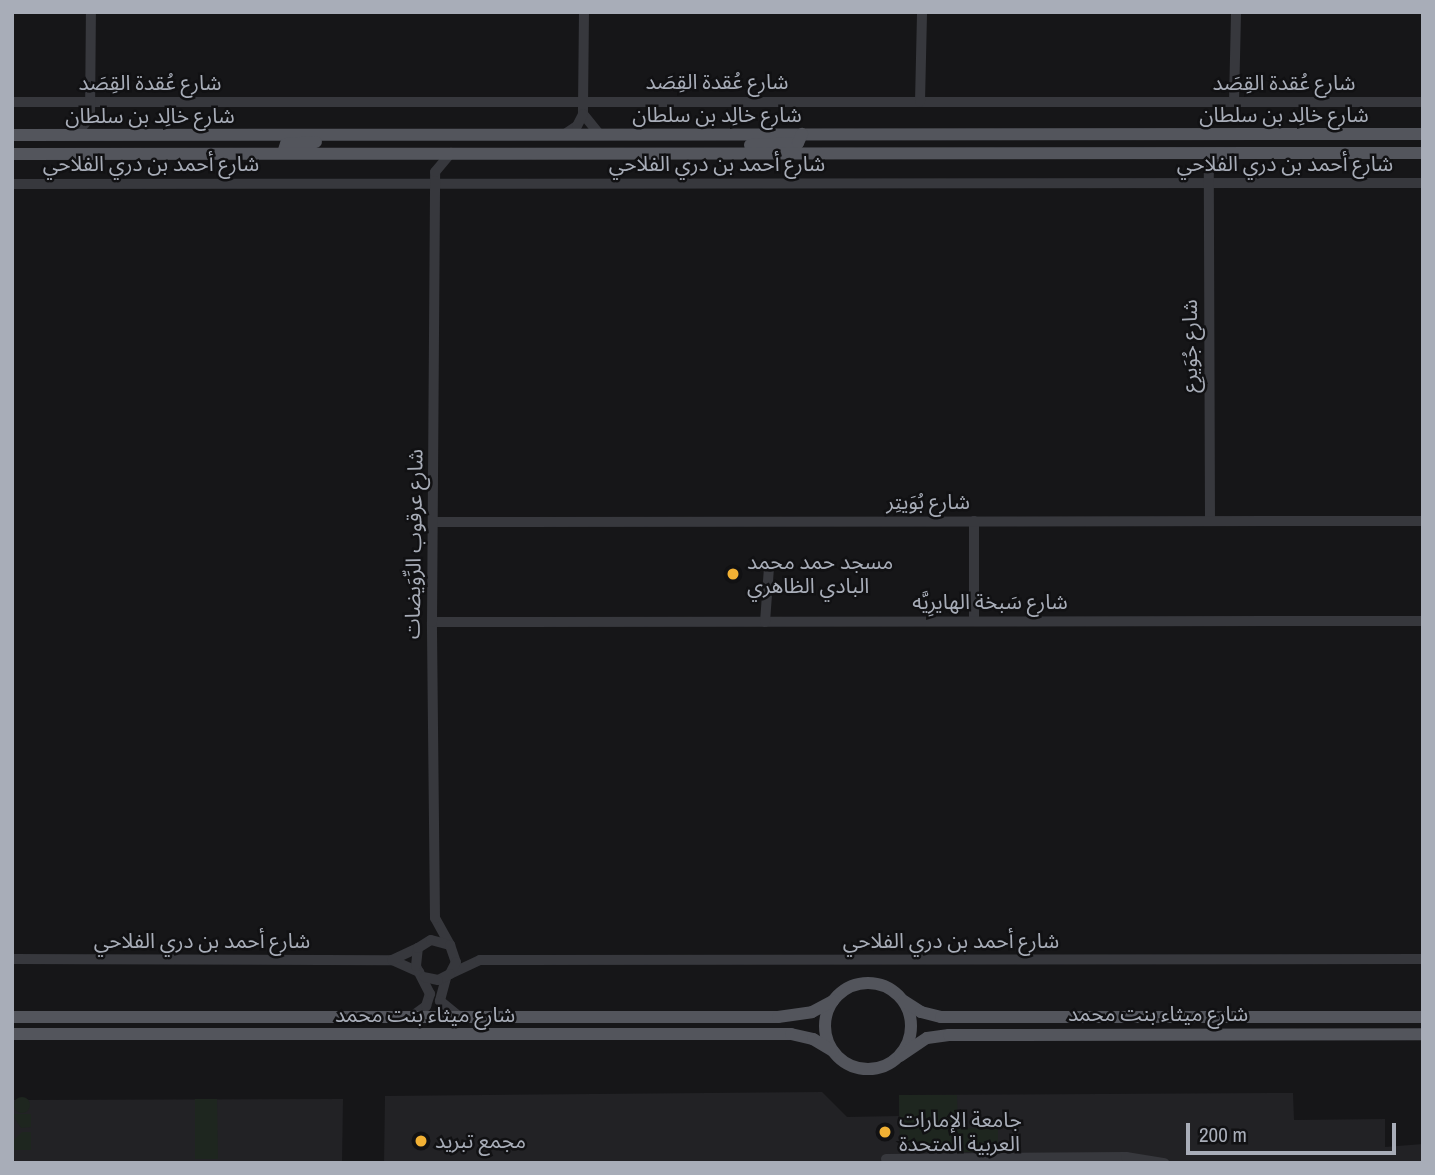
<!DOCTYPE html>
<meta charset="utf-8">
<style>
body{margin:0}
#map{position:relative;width:1435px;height:1175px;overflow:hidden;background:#161618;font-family:"Archivo Narrow","Noto Sans Arabic",sans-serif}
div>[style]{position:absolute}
.built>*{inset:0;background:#222225}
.green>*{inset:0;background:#1e261f}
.round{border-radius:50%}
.minor>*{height:10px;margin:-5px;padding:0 5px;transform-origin:5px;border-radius:5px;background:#37383d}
.major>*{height:12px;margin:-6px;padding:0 6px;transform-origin:6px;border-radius:6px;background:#53555c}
.major>.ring{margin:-6px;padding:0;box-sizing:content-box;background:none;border:12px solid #53555c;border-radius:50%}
.dots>*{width:19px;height:19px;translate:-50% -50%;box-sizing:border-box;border:4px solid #111113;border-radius:50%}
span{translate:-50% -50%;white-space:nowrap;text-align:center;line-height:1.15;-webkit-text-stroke:5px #111113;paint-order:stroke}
.street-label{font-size:21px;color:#a8adb8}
.poi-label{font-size:21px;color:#a8adb8}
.left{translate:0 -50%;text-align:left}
.frame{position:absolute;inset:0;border:14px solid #a8adb8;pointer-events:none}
.scale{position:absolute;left:1186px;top:1123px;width:210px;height:32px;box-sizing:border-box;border:4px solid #a8adb8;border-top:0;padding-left:9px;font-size:21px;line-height:24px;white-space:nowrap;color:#a8adb8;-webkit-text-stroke:5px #111113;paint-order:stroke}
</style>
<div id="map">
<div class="built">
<i style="clip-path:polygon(822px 1092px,847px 1117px,899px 1116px,899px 1095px,1293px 1093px,1294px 1120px,1385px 1119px,1385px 1147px,1423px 1144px,1423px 1163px,384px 1163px,385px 1096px)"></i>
<i style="clip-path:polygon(343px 1099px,342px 1163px,12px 1163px,12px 1100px)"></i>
</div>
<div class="green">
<i style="clip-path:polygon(899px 1095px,957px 1095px,958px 1128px,998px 1129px,998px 1152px,900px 1152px)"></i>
<i class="round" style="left:14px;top:1097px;width:16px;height:16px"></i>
<i style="clip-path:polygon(195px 1099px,217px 1099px,218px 1159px,195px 1159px)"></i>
<i style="clip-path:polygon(12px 1114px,31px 1114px,31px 1127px,21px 1128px)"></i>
<i style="clip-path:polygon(22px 1132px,31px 1132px,31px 1150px,12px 1150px,12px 1142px)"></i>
</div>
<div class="minor">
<i style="left:584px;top:12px;width:102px;rotate:90.6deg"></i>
<i style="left:583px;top:114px;width:26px;rotate:51deg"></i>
<i style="left:12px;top:102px;width:1411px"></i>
<i style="left:920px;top:102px;width:90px;rotate:-88.7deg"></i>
<i style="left:1234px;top:102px;width:90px;rotate:-88.7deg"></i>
<i style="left:565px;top:134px;width:14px;rotate:-34deg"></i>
<i style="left:577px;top:126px;width:13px;rotate:-63deg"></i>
<i style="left:75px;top:135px;width:23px;rotate:-49deg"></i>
<i style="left:90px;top:118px;width:106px;rotate:-89.5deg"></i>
<i style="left:12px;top:184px;width:1411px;rotate:-0.04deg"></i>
<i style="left:974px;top:521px;width:100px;rotate:90deg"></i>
<i style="left:1210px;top:521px;width:351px;rotate:-90.2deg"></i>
<i style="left:1209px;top:170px;width:21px;rotate:-53deg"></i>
<i style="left:434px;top:522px;width:989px;rotate:-0.06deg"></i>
<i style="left:432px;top:622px;width:991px;rotate:-0.06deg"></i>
<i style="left:765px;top:622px;width:55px;rotate:-85.8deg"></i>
<i style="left:450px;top:945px;width:31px;rotate:-119deg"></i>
<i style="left:435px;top:918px;width:296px;rotate:-90.6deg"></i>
<i style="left:432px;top:622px;width:450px;rotate:-89.6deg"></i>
<i style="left:435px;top:172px;width:25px;rotate:-50deg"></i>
<i style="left:12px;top:959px;width:380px;rotate:0.2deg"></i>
<i style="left:392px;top:960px;width:30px;rotate:24deg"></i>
<i style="left:392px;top:960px;width:29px;rotate:-25deg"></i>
<i style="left:450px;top:974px;width:33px;rotate:-25deg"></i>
<i style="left:480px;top:960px;width:943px;rotate:-0.06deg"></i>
<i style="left:446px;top:978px;width:24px;rotate:105deg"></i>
<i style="left:440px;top:1001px;width:26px;rotate:39deg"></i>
<i style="left:411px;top:1017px;width:19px;rotate:-36deg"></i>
<i style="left:426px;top:1006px;width:13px;rotate:-72deg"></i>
<i style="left:430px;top:994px;width:31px;rotate:-117deg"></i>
<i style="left:416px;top:966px;width:18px;rotate:-84deg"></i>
<i style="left:418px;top:948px;width:15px;rotate:-32deg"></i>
<i style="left:431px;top:940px;width:20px;rotate:15deg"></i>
<i style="left:450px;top:945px;width:18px;rotate:71deg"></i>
<i style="left:456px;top:962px;width:13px;rotate:117deg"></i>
<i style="left:450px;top:974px;width:13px;rotate:153deg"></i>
<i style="left:438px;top:980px;width:14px;rotate:-168deg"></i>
<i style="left:886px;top:1159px;width:240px;rotate:-0.5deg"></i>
<i style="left:1126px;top:1157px;width:39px;rotate:9deg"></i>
</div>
<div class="major">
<i style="left:12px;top:135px;width:1411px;rotate:-0.04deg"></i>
<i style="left:750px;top:145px;width:48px;rotate:-2.4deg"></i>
<i style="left:798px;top:143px;width:10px;rotate:-66deg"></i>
<i style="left:283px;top:153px;width:9px;rotate:-72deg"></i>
<i style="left:286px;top:144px;width:30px;rotate:-4deg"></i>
<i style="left:12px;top:154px;width:1411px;rotate:-0.04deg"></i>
<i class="ring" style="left:825px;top:983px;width:74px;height:74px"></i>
<i style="left:904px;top:1001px;width:20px;rotate:33deg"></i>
<i style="left:921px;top:1012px;width:21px;rotate:14deg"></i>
<i style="left:941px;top:1017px;width:482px"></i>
<i style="left:12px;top:1017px;width:766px"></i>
<i style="left:778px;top:1017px;width:34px;rotate:-8deg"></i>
<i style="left:812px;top:1012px;width:24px;rotate:-28deg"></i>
<i style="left:12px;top:1034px;width:779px"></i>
<i style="left:791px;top:1034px;width:23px;rotate:13deg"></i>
<i style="left:813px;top:1039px;width:23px;rotate:31deg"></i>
<i style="left:900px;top:1056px;width:32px;rotate:-34deg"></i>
<i style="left:927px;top:1038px;width:22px;rotate:-8deg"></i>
<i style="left:949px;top:1035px;width:474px;rotate:-0.1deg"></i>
</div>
<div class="dots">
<i style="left:733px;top:574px;background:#f2b134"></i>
<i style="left:885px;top:1132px;background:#f2b134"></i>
<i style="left:421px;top:1141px;background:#f2b134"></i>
</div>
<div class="street-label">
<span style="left:717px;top:82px">شارع عُقدة القِصَد</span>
<span style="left:150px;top:83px">شارع عُقدة القِصَد</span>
<span style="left:1284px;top:83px">شارع عُقدة القِصَد</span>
<span style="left:717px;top:115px">شارع خالِد بن سلطان</span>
<span style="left:1284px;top:115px">شارع خالِد بن سلطان</span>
<span style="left:150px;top:116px">شارع خالِد بن سلطان</span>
<span style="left:151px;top:164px">شارع أحمد بن دري الفلاحي</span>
<span style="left:717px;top:164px">شارع أحمد بن دري الفلاحي</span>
<span style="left:1285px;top:164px">شارع أحمد بن دري الفلاحي</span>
<span style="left:1190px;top:346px;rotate:-90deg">شارع جُوَيرِع</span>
<span style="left:928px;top:502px">شارع بُوَيتِر</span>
<span style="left:414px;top:544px;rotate:-89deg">شارع عرقوب الرِّوَيضات</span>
<span style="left:990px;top:602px">شارع سَبخة الهايرِيَّه</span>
<span style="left:202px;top:941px">شارع أحمد بن دري الفلاحي</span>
<span style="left:951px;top:941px">شارع أحمد بن دري الفلاحي</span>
<span style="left:1158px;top:1014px">شارع ميثاء بنت محمد</span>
<span style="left:425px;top:1015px">شارع ميثاء بنت محمد</span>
</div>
<div class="poi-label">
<span class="left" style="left:747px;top:574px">مسجد حمد محمد<br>البادي الظاهري</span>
<span class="left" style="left:899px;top:1132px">جامعة الإمارات<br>العربية المتحدة</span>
<span class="left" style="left:435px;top:1141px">مجمع تبريد</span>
</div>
<div class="frame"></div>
<div class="scale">200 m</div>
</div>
